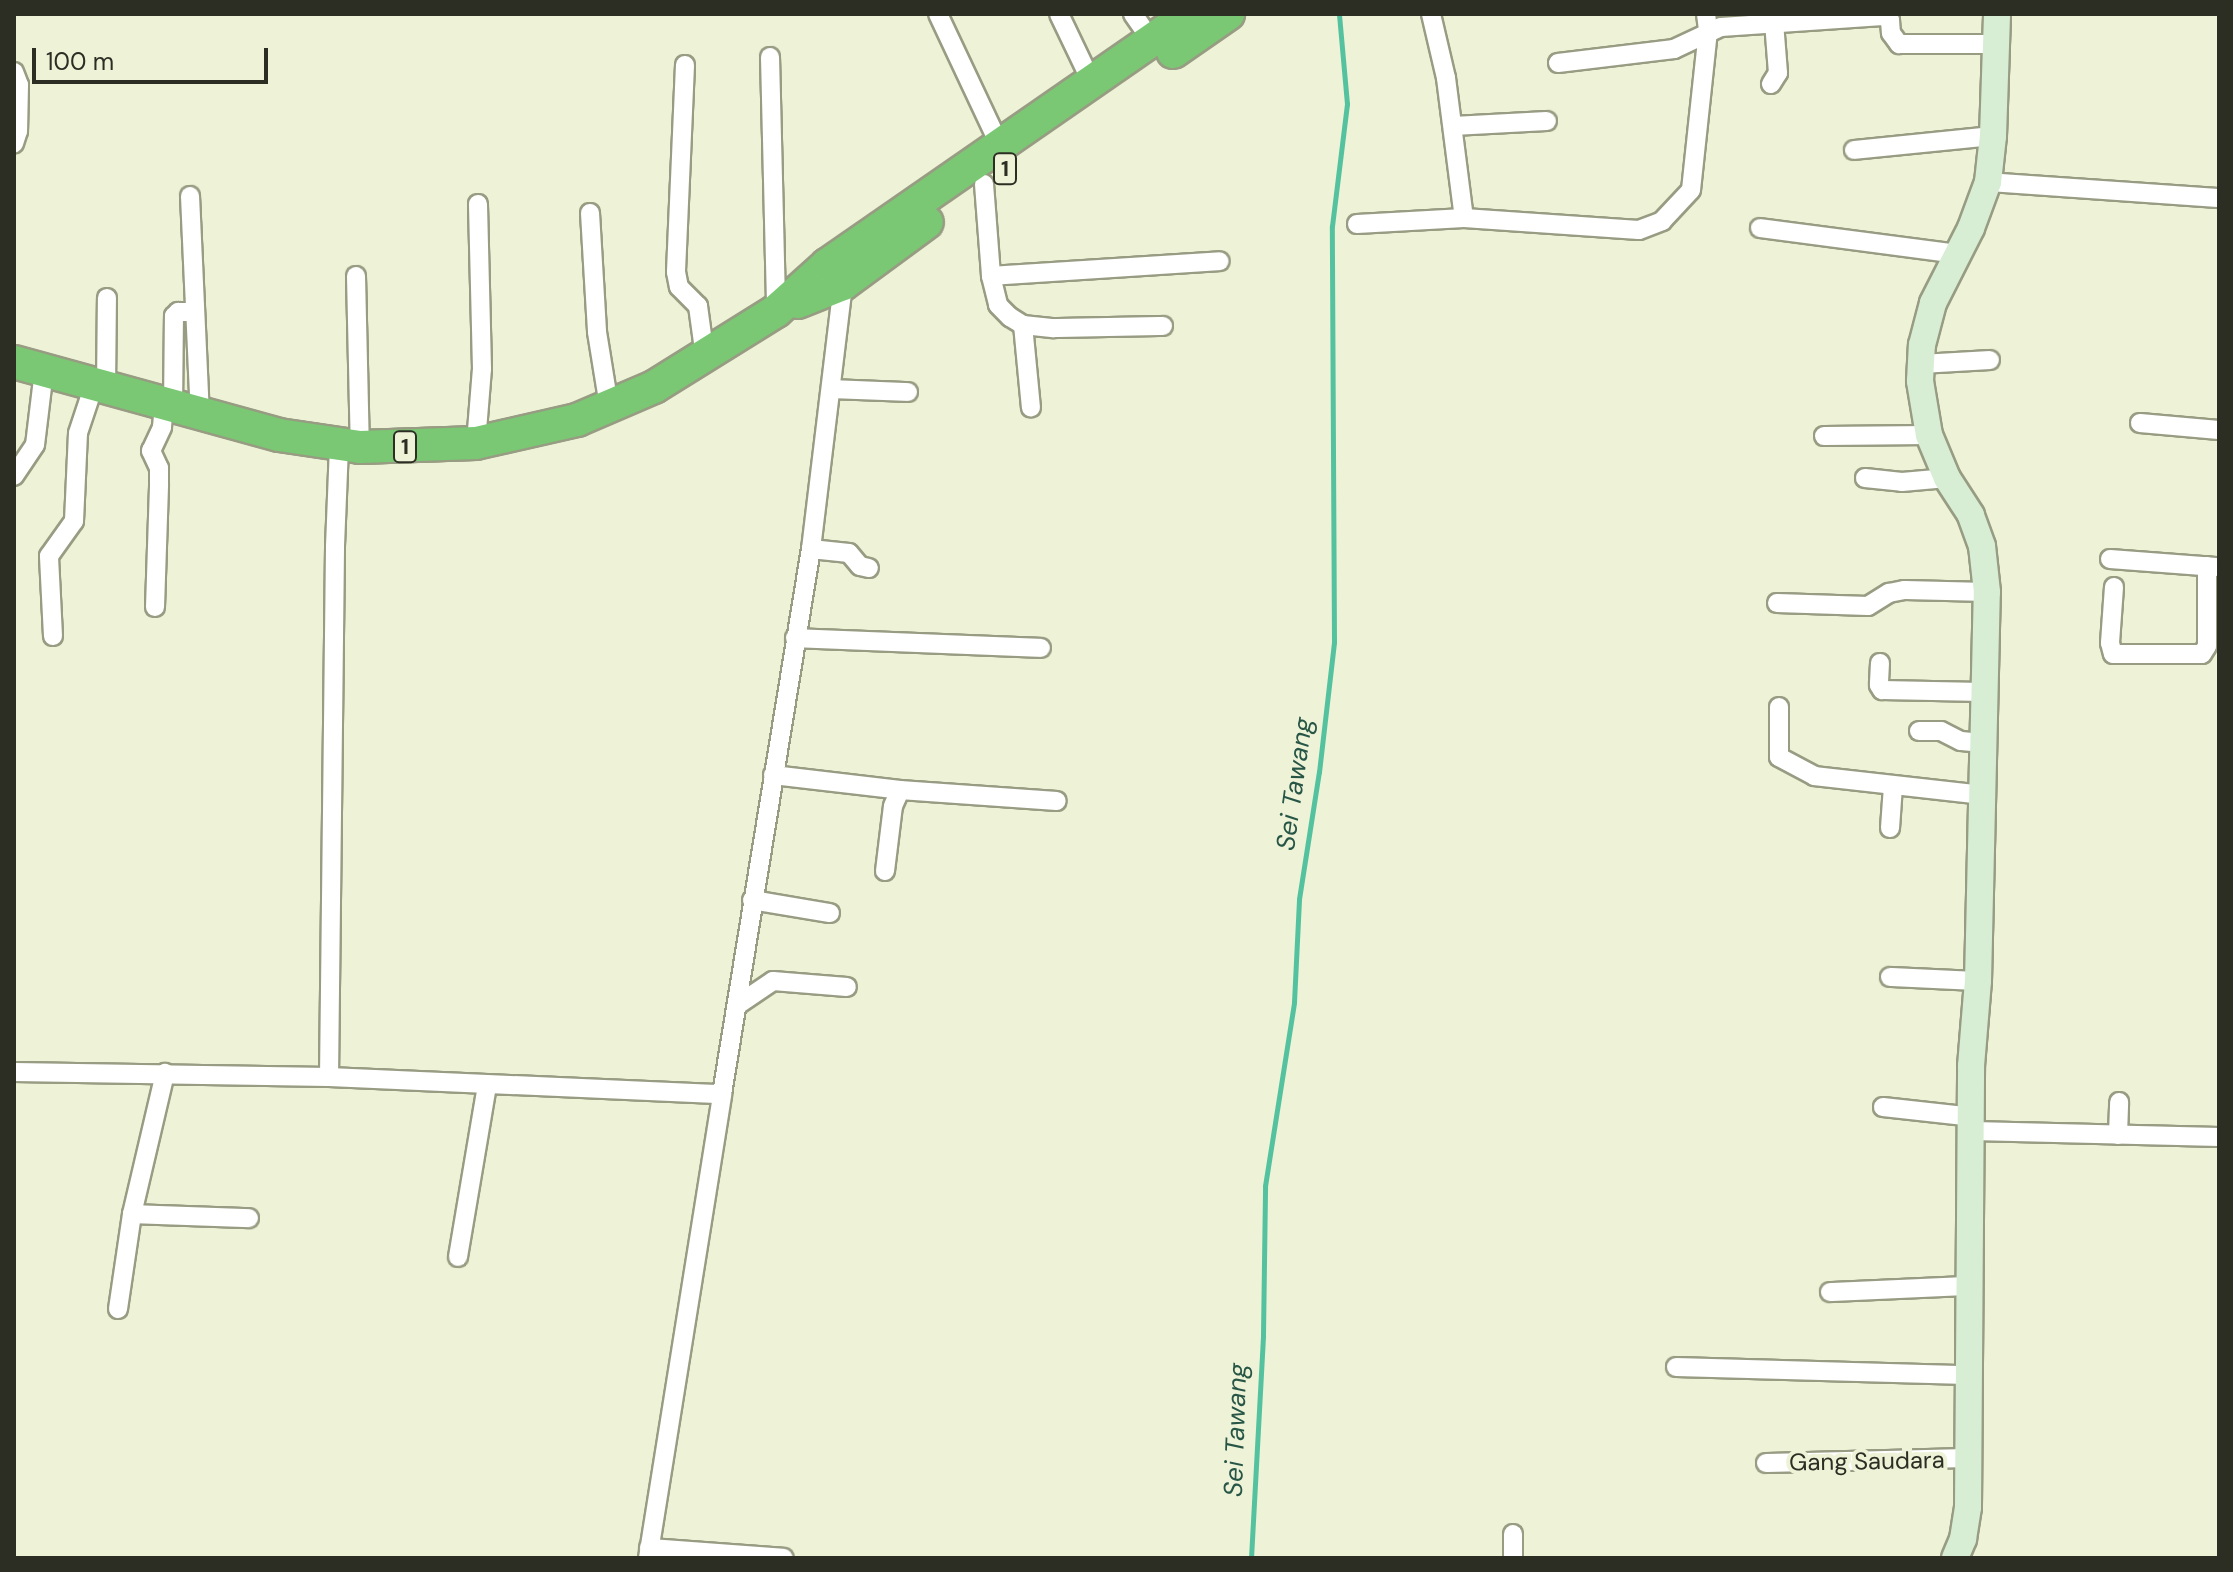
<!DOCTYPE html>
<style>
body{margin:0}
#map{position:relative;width:2233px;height:1572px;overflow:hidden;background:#eef3d8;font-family:"DM Sans",sans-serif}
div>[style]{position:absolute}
.stream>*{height:5px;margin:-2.5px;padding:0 2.5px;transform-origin:2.5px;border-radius:2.5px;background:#55c29f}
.roads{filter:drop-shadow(2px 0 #979c82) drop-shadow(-2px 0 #979c82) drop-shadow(0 2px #979c82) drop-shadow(0 -2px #979c82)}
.street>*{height:18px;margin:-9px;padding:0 9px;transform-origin:9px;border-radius:9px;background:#fff}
.secondary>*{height:26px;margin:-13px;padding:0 13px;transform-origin:13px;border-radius:13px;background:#d7eed5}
.highway>*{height:32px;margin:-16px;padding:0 16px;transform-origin:16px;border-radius:16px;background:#7ac874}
span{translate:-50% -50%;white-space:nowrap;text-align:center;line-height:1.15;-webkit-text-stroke:8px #eef3d8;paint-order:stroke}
.shield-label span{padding:2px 6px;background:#eef3d8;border:2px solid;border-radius:6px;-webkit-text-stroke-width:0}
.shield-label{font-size:22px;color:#2c2e23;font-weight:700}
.street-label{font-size:24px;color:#2c2e23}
.water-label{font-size:26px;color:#275546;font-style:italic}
.frame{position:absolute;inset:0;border:16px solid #2c2e23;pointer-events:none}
.scale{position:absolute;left:32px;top:48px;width:236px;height:36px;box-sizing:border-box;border:4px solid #2c2e23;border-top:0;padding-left:10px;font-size:24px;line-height:28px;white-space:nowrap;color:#2c2e23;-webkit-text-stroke:6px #eef3d8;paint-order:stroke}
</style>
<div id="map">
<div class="stream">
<i style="left:1251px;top:1558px;width:223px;rotate:-86.9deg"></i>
<i style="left:1263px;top:1335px;width:149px;rotate:-89.2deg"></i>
<i style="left:1265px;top:1186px;width:186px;rotate:-81deg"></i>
<i style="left:1294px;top:1002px;width:103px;rotate:-87.2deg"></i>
<i style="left:1299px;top:899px;width:129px;rotate:-81.1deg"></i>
<i style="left:1319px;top:772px;width:131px;rotate:-83.4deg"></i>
<i style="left:1334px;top:642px;width:416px;rotate:-90.3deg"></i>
<i style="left:1332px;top:226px;width:123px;rotate:-83deg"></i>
<i style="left:1347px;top:104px;width:90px;rotate:-95.1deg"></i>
</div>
<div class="roads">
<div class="street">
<i style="left:938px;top:14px;width:146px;rotate:64.8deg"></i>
<i style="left:1059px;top:14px;width:76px;rotate:64.4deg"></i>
<i style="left:1133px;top:14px;width:32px;rotate:55deg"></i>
<i style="left:1431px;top:14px;width:66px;rotate:76.8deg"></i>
<i style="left:1446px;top:78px;width:141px;rotate:82.7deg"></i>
<i style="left:770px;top:57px;width:254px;rotate:88.6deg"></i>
<i style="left:1558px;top:63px;width:117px;rotate:-6.9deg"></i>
<i style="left:1674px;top:49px;width:52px;rotate:-25.1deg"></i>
<i style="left:1721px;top:27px;width:162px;rotate:-3.9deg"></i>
<i style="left:1883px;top:16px;width:8px;rotate:30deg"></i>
<i style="left:1890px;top:20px;width:13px;rotate:86deg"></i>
<i style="left:1891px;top:33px;width:14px;rotate:54deg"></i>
<i style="left:1899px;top:44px;width:97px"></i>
<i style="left:685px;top:65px;width:207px;rotate:92.5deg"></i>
<i style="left:676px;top:272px;width:15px;rotate:79deg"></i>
<i style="left:679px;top:287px;width:27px;rotate:45deg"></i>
<i style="left:698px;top:306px;width:51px;rotate:82.2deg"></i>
<i style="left:14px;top:72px;width:14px;rotate:69deg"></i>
<i style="left:19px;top:85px;width:46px;rotate:91.2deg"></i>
<i style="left:18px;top:131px;width:13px;rotate:108deg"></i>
<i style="left:1771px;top:84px;width:13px;rotate:-58deg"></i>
<i style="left:1778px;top:73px;width:51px;rotate:-94.5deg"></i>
<i style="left:1453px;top:126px;width:94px;rotate:-3deg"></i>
<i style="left:1854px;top:150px;width:140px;rotate:-5.8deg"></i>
<i style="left:1988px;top:182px;width:232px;rotate:4deg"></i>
<i style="left:984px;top:184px;width:92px;rotate:85.6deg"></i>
<i style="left:991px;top:276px;width:30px;rotate:76deg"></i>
<i style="left:998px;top:305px;width:17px;rotate:45deg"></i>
<i style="left:1010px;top:317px;width:15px;rotate:32deg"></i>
<i style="left:1023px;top:325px;width:31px;rotate:6deg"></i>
<i style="left:1054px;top:328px;width:109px;rotate:-1.1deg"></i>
<i style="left:190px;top:196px;width:218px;rotate:87.4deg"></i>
<i style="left:590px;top:213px;width:119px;rotate:86.6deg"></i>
<i style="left:597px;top:332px;width:75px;rotate:80.8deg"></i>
<i style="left:1357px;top:224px;width:107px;rotate:-3.2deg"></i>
<i style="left:1464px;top:218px;width:175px;rotate:3.9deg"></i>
<i style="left:1639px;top:230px;width:25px;rotate:-21deg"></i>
<i style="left:1662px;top:221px;width:42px;rotate:-46.9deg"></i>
<i style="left:1691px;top:190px;width:161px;rotate:-83.9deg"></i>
<i style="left:1708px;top:30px;width:16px;rotate:-97deg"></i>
<i style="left:1760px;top:228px;width:200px;rotate:7.5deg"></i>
<i style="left:356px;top:276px;width:171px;rotate:88.7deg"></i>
<i style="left:991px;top:276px;width:229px;rotate:-3.7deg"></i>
<i style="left:1023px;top:325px;width:83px;rotate:84.5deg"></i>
<i style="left:1921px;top:364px;width:69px;rotate:-3.3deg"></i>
<i style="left:106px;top:388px;width:90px;rotate:-89.4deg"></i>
<i style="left:833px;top:389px;width:75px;rotate:2.3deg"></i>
<i style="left:173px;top:408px;width:92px;rotate:-89.4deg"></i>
<i style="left:174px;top:316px;width:6px;rotate:-45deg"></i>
<i style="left:178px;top:312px;width:17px"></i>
<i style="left:2140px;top:423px;width:79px;rotate:5.1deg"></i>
<i style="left:1824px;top:436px;width:105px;rotate:-0.5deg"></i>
<i style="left:476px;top:443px;width:74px;rotate:-85.4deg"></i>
<i style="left:482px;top:369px;width:165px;rotate:-91.4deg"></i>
<i style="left:14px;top:476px;width:37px;rotate:-56deg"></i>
<i style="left:35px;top:445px;width:75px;rotate:-83.1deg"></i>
<i style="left:1865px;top:478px;width:37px;rotate:6deg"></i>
<i style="left:1902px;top:482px;width:45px;rotate:-5.1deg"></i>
<i style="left:811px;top:549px;width:38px;rotate:6deg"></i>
<i style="left:849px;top:553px;width:17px;rotate:50deg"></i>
<i style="left:860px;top:566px;width:9px;rotate:13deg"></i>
<i style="left:2110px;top:559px;width:106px;rotate:4.3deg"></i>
<i style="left:2114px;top:587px;width:56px;rotate:94.1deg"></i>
<i style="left:2110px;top:643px;width:11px;rotate:75deg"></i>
<i style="left:2113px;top:654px;width:89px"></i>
<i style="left:2202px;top:654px;width:9px;rotate:-58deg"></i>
<i style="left:2207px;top:646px;width:80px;rotate:-90deg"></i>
<i style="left:1777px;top:603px;width:91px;rotate:1.9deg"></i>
<i style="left:1868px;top:606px;width:25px;rotate:-32deg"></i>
<i style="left:1889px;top:593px;width:16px;rotate:-11deg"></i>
<i style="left:1905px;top:590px;width:82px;rotate:1.4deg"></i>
<i style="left:155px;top:607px;width:123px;rotate:-88.1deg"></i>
<i style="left:159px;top:484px;width:16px;rotate:-90deg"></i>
<i style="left:159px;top:468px;width:19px;rotate:-115deg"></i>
<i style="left:151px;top:451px;width:26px;rotate:-65deg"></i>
<i style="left:162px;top:427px;width:22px;rotate:-85deg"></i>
<i style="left:53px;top:636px;width:80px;rotate:-92.9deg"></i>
<i style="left:49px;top:556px;width:43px;rotate:-54.5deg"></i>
<i style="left:74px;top:521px;width:88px;rotate:-87.4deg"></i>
<i style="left:78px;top:433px;width:51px;rotate:-71.6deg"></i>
<i style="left:795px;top:638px;width:246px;rotate:2.3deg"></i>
<i style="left:1880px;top:663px;width:22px;rotate:93deg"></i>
<i style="left:1879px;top:685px;width:6px;rotate:59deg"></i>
<i style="left:1882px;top:690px;width:101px;rotate:1.1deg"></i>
<i style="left:1779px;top:707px;width:50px;rotate:90deg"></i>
<i style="left:1779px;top:757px;width:40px;rotate:28deg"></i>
<i style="left:1814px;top:776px;width:170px;rotate:6.4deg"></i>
<i style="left:1919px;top:731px;width:22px"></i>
<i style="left:1941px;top:731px;width:22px;rotate:27deg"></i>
<i style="left:1961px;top:741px;width:22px;rotate:5deg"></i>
<i style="left:773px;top:775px;width:128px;rotate:6.7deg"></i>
<i style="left:900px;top:790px;width:157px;rotate:4deg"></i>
<i style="left:1890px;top:828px;width:42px;rotate:-85.9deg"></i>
<i style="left:885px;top:871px;width:65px;rotate:-83deg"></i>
<i style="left:893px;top:806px;width:17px;rotate:-66deg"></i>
<i style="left:752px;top:900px;width:79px;rotate:9.5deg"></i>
<i style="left:1890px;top:977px;width:88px;rotate:2.6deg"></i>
<i style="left:739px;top:1004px;width:41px;rotate:-34.1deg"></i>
<i style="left:773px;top:981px;width:74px;rotate:4.6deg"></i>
<i style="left:14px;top:1072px;width:315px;rotate:0.9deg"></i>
<i style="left:329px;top:1077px;width:393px;rotate:2.5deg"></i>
<i style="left:722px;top:1094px;width:552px;rotate:-80.73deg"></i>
<i style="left:811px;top:549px;width:267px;rotate:-83.1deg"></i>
<i style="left:329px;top:1077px;width:531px;rotate:-89.35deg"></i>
<i style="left:335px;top:546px;width:101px;rotate:-87.7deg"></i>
<i style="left:1883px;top:1107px;width:91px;rotate:6.3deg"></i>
<i style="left:1973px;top:1131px;width:246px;rotate:1.4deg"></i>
<i style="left:2118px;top:1135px;width:33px;rotate:-88deg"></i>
<i style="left:132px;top:1214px;width:117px;rotate:2deg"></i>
<i style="left:458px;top:1257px;width:173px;rotate:-80.4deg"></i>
<i style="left:1830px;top:1292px;width:138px;rotate:-2.5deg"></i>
<i style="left:118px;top:1309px;width:96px;rotate:-81.6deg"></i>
<i style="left:132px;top:1214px;width:145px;rotate:-76.8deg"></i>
<i style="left:1676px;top:1367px;width:291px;rotate:1.6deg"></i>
<i style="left:1766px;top:1463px;width:201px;rotate:-1.4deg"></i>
<i style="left:649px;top:1548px;width:135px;rotate:4.2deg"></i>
<i style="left:648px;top:1558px;width:470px;rotate:-80.9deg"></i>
<i style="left:1513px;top:1558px;width:24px;rotate:-90deg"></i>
</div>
<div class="secondary">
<i style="left:1955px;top:1558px;width:21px;rotate:-67deg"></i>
<i style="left:1963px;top:1539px;width:32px;rotate:-81deg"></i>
<i style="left:1968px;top:1507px;width:441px;rotate:-89.6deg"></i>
<i style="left:1971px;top:1066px;width:85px;rotate:-85.3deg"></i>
<i style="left:1978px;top:981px;width:389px;rotate:-88.7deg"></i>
<i style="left:1987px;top:592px;width:46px;rotate:-96.2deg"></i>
<i style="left:1982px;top:546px;width:33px;rotate:-110deg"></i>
<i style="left:1971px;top:515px;width:44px;rotate:-123deg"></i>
<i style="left:1947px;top:478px;width:47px;rotate:-112.7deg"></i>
<i style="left:1929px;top:435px;width:55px;rotate:-99.5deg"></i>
<i style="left:1920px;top:381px;width:36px;rotate:-87deg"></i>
<i style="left:1922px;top:345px;width:43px;rotate:-75.3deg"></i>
<i style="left:1933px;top:303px;width:84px;rotate:-63.1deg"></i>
<i style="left:1971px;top:228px;width:49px;rotate:-69.7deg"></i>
<i style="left:1988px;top:182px;width:46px;rotate:-83.8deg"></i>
<i style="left:1993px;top:136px;width:122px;rotate:-88.1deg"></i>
</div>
<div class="highway">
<i style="left:1173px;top:52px;width:67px;rotate:-34.6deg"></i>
<i style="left:798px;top:302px;width:48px;rotate:-21.8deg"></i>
<i style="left:843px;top:284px;width:104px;rotate:-36.4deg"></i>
<i style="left:14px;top:362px;width:275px;rotate:15.4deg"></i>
<i style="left:279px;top:435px;width:82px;rotate:8.4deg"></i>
<i style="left:360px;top:447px;width:116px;rotate:-2deg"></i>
<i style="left:476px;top:443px;width:104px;rotate:-12.8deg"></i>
<i style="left:577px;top:420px;width:84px;rotate:-23.2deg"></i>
<i style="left:654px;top:387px;width:144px;rotate:-31.9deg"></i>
<i style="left:776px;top:311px;width:69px;rotate:-42deg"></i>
<i style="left:827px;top:265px;width:441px;rotate:-34.7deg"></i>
</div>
</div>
<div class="shield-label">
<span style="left:1005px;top:169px">1</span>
<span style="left:405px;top:447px">1</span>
</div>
<div class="street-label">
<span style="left:1867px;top:1461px;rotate:-1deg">Gang Saudara</span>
</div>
<div class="water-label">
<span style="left:1295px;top:784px;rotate:-82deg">Sei Tawang</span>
<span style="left:1236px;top:1430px;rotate:-88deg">Sei Tawang</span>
</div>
<div class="frame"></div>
<div class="scale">100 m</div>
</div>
